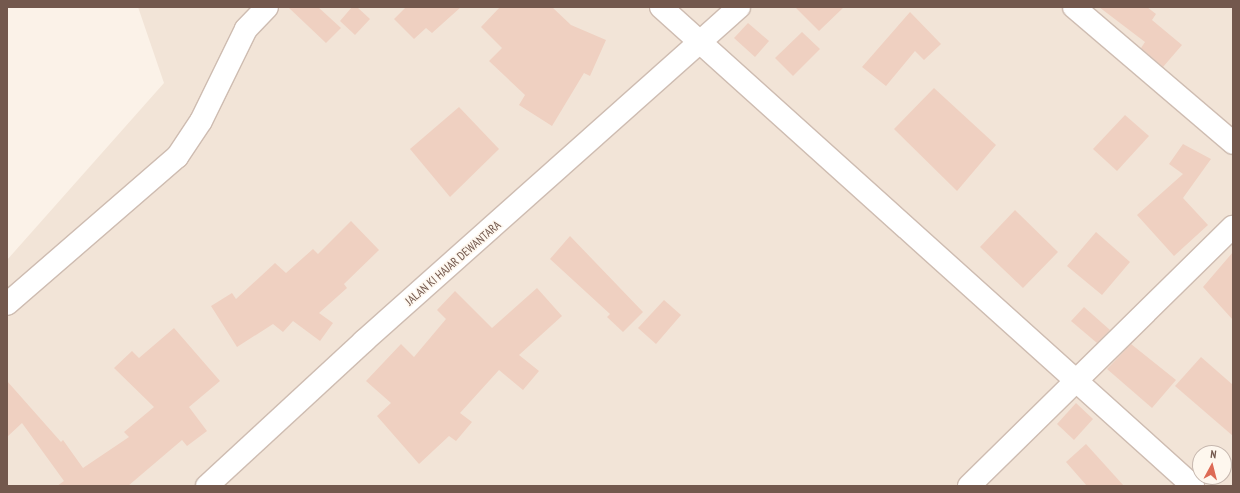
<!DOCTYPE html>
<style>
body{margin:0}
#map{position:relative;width:1240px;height:493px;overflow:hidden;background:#fbf2e8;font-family:"PT Sans Narrow",sans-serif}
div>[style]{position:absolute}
.residential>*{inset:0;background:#f2e4d7}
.building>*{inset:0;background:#efd0c1}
.roads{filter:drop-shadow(1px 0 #cebcb1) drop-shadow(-1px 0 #cebcb1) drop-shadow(0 1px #cebcb1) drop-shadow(0 -1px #cebcb1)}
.street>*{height:22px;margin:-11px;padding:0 11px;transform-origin:11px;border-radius:11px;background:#fff}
.secondary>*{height:22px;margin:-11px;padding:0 11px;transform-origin:11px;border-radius:11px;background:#fff}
span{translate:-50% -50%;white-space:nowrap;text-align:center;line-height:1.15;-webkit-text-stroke:3px #fef7ee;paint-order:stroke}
.street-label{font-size:12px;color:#73584d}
.frame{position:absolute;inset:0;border:8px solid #73584d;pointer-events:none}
.north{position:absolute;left:1192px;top:445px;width:40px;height:40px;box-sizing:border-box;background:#fef7ee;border:1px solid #c6b7ae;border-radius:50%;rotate:7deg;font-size:11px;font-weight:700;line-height:16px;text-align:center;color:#73584d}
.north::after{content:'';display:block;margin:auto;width:14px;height:18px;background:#dd6a55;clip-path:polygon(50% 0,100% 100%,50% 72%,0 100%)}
</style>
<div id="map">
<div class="residential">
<i style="clip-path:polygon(evenodd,138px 7px,1233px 7px,1233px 486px,7px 486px,7px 260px,164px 83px,138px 7px,1200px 453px,1224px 453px,1224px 477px,1200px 477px,1200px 453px)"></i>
</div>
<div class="building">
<i style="clip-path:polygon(288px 7px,318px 7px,341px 28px,326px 43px)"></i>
<i style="clip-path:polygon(352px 7px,357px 7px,370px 19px,355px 35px,340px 21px)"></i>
<i style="clip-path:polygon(406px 7px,461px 7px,432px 33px,426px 28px,414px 39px,394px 19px)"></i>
<i style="clip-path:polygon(500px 7px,552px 7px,571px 25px,606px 40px,590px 76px,584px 73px,552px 126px,519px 105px,525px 95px,489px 61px,502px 48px,481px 27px)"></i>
<i style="clip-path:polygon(795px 7px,844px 7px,819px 31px)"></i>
<i style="clip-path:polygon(1099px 7px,1147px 7px,1156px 14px,1152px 20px,1182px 45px,1163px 67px,1141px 48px,1145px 42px)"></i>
<i style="clip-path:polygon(910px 12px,941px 44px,924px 60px,915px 51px,886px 86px,862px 67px)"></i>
<i style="clip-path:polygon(748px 23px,769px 41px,755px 57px,734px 38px)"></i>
<i style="clip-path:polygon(802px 32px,820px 49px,793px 76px,775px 58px)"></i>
<i style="clip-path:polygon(934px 88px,996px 145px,957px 191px,894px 129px)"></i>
<i style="clip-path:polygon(459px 107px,499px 149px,450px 197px,410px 149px)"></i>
<i style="clip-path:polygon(1125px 115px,1149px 136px,1117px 171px,1093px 149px)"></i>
<i style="clip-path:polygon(1183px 144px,1211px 159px,1183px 198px,1208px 225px,1174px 256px,1137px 215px,1183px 174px,1169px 164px)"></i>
<i style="clip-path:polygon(1015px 210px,1058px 252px,1023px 288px,980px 247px)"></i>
<i style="clip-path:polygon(351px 221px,379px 250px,344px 284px,347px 288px,319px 313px,333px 323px,320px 341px,293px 321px,283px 332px,273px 324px,237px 347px,211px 306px,232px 293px,236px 299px,275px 263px,286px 273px,313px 249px,318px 254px)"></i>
<i style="clip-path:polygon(1096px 232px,1130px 262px,1102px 295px,1067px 266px)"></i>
<i style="clip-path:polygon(570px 236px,643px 312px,623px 332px,607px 317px,610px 314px,550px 259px)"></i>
<i style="clip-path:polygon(1233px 252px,1233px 320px,1203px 287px)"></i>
<i style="clip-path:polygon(537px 288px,562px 316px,519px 355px,539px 371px,523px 390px,499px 370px,460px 413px,472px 422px,456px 441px,449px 436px,419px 464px,377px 416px,391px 403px,366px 381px,401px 344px,414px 357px,446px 319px,437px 310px,455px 291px,492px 328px)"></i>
<i style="clip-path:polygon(664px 300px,681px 315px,656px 344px,638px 328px)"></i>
<i style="clip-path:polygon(1084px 307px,1110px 330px,1097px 343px,1071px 321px)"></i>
<i style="clip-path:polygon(174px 328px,220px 381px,189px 407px,207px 431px,187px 446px,182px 440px,128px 486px,57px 486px,64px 481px,22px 423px,7px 437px,7px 381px,61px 442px,63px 440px,83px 468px,129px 437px,124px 432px,154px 407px,114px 368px,132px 351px,139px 358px)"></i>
<i style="clip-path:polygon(1131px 344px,1176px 380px,1152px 408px,1107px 369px)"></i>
<i style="clip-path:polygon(1201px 357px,1233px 385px,1233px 436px,1175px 386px)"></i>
<i style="clip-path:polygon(1076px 403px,1093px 419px,1074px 440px,1057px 424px)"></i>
<i style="clip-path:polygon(1086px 444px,1124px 486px,1087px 486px,1066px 462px)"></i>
</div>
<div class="roads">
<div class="street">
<i style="left:1074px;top:7px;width:209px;rotate:40.5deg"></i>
<i style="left:701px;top:41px;width:51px;rotate:-41.8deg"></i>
<i style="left:7px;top:304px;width:225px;rotate:-40.9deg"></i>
<i style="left:177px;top:157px;width:43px;rotate:-56.3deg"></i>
<i style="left:201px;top:121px;width:102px;rotate:-63.9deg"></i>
<i style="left:246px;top:29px;width:30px;rotate:-46deg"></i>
<i style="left:969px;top:486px;width:370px;rotate:-44.5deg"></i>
</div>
<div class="secondary">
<i style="left:661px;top:7px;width:716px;rotate:42deg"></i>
<i style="left:207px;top:486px;width:214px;rotate:-42.7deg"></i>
<i style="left:364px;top:341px;width:451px;rotate:-41.7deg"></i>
</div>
</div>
<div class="street-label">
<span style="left:453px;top:263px;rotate:-41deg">JALAN KI HAJAR DEWANTARA</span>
</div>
<div class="frame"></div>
<div class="north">N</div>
</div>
